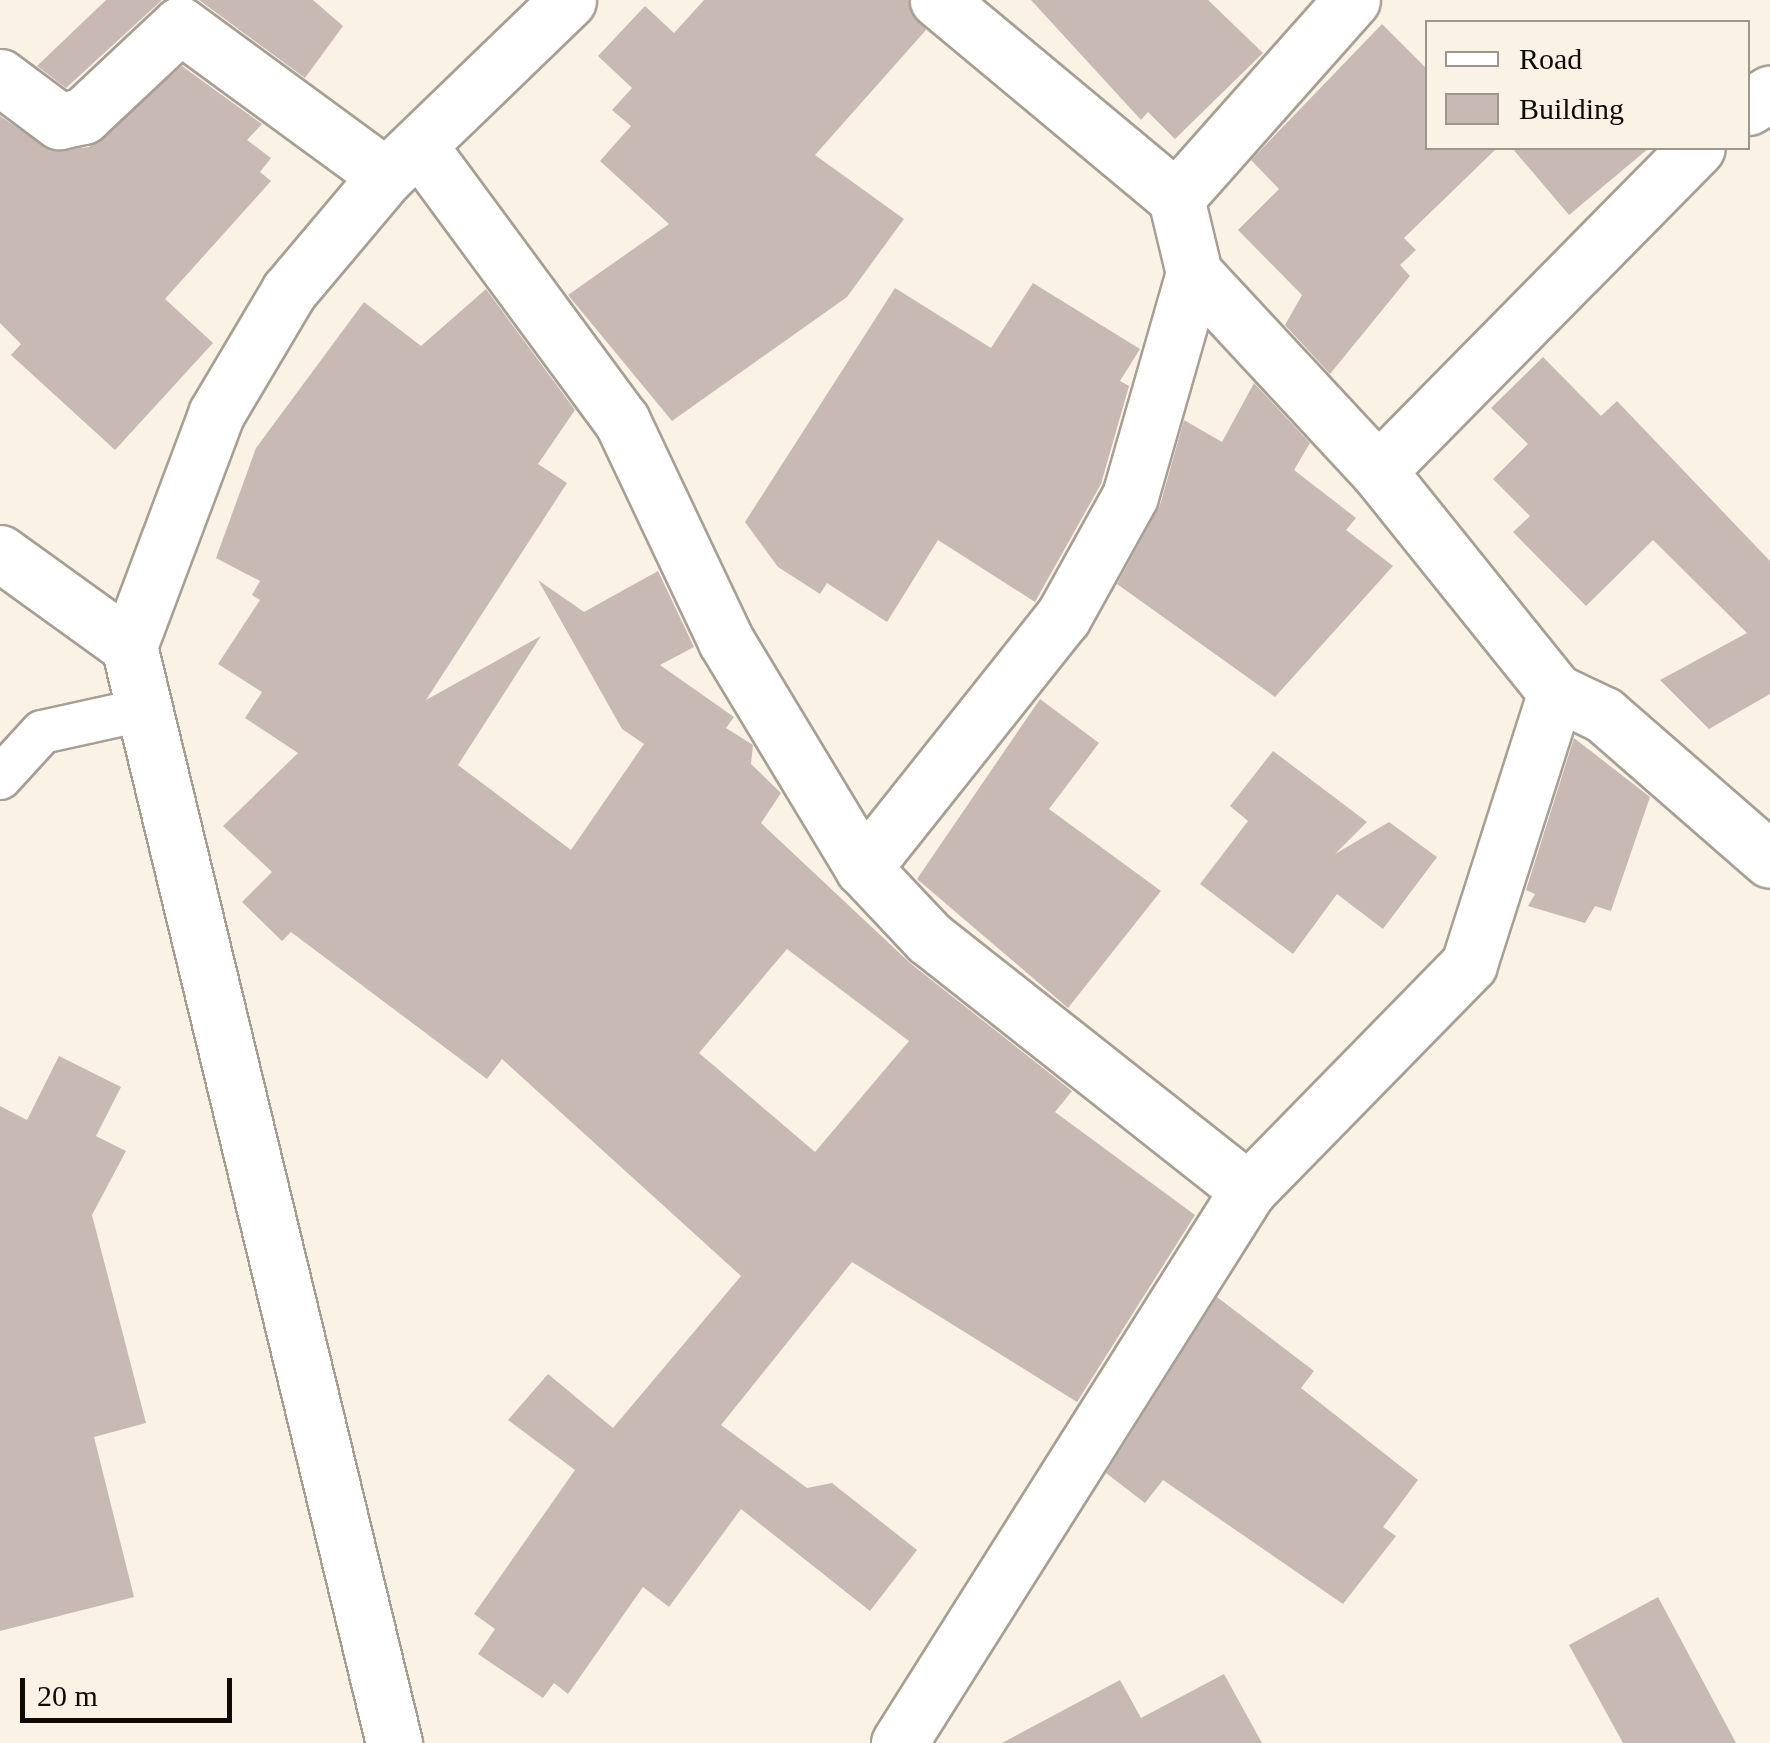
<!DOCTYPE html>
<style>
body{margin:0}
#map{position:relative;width:1770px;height:1743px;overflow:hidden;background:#fbf2e6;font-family:"Times New Roman",serif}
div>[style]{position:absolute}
.building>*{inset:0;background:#c8b9b5}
.roads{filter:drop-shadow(2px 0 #a89f94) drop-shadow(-2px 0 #a89f94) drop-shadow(0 2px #a89f94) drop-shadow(0 -2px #a89f94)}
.lane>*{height:42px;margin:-21px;padding:0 21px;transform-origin:21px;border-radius:21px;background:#fff}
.street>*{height:55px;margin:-27.5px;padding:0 27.5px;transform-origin:27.5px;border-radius:27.5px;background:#fff}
.secondary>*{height:55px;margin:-27.5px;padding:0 27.5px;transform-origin:27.5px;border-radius:27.5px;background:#fff}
span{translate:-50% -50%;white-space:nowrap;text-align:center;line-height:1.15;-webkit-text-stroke:10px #fbf2e6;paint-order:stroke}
.legend{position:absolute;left:1425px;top:20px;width:325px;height:130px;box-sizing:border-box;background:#fbf2e6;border:2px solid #9c968d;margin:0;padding:12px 18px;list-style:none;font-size:30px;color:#0e0b07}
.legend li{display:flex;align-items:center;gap:20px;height:50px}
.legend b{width:50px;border:2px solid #9c968d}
.scale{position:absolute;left:20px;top:1678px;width:212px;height:45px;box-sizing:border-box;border:5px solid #0e0b07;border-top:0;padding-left:12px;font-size:30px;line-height:35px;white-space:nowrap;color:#0e0b07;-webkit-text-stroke:8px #fbf2e6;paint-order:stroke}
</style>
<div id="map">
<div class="building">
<i style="clip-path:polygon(106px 0,162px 0,66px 88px,37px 66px)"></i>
<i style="clip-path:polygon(199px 0,313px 0,343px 26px,305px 78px)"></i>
<i style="clip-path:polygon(704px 0,908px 0,926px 30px,815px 155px,904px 219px,847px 297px,672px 421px,568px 295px,669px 224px,600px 161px,631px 126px,612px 110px,632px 88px,598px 56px,645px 6px,674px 33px)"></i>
<i style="clip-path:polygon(1031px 0,1208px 0,1263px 53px,1175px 139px,1148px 112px,1141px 120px)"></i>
<i style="clip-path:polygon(1382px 24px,1428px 70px,1428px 148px,1497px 148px,1404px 238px,1416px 250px,1400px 265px,1410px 276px,1330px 374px,1285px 325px,1302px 295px,1238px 230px,1279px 189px,1251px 160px)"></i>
<i style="clip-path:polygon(182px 66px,262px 124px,247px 140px,271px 158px,260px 172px,271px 181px,165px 299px,213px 343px,115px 450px,11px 355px,21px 344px,0 323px,0 116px,52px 151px,89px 147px)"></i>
<i style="clip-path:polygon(1512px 148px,1649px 148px,1569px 215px)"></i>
<i style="clip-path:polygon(1033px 283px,1140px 349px,1120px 381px,1129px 386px,1101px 484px,1035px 602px,938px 540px,887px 622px,827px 583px,820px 594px,778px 567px,745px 522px,895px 288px,991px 348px)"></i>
<i style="clip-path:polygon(evenodd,486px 289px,575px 410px,538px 464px,567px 483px,426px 700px,541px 636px,458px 765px,571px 850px,644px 744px,622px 729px,538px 580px,584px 612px,658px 571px,694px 647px,660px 665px,734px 717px,726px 728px,753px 745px,751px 764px,781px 793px,761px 823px,910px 963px,1072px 1091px,1055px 1112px,1195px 1215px,1077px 1402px,852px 1262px,721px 1425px,807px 1488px,832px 1483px,917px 1550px,870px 1611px,741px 1509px,669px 1607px,643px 1587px,568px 1694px,554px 1683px,543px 1698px,478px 1654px,495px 1629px,474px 1614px,575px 1470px,508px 1420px,548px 1374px,613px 1428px,741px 1276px,502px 1059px,487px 1079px,291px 932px,282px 941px,242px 902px,272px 872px,223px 826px,298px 753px,245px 718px,262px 692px,218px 664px,260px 600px,252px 595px,260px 581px,216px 558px,256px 448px,364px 302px,421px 346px,486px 289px,787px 949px,909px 1041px,815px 1152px,699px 1053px,787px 949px)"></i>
<i style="clip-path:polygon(1543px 357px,1601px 416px,1617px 401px,1770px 561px,1770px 694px,1709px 729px,1660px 680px,1747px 633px,1653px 540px,1586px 606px,1513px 532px,1530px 516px,1493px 479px,1528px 444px,1491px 408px)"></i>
<i style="clip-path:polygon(1254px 383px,1310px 443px,1294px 470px,1356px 518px,1346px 530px,1393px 566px,1275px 697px,1117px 584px,1160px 505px,1184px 420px,1222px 442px)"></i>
<i style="clip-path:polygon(1040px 699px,1099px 743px,1049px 809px,1161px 891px,1068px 1008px,917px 879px)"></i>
<i style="clip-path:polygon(1574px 738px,1650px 797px,1611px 911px,1595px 906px,1585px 923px,1528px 906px,1535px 894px,1526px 890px)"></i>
<i style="clip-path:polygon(1273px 751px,1367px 822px,1335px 854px,1389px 822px,1437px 857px,1383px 929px,1337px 894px,1293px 954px,1200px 884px,1248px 821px,1230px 806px)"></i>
<i style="clip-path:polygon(59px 1056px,121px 1087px,96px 1136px,126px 1151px,92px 1215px,146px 1423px,94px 1437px,134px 1597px,0 1631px,0 1106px,27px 1120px)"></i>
<i style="clip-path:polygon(1217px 1297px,1314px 1371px,1301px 1388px,1418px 1480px,1383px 1527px,1396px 1536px,1343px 1604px,1163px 1480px,1145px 1503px,1106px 1473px)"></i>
<i style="clip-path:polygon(1658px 1597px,1736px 1743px,1623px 1743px,1569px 1645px)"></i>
<i style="clip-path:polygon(1224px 1674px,1262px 1743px,1002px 1743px,1120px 1680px,1141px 1718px)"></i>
</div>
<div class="roads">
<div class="lane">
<i style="left:0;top:778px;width:62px;rotate:-47.6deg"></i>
<i style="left:42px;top:732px;width:107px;rotate:-12.4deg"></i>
</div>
<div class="street">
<i style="left:0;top:77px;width:74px;rotate:36.7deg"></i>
<i style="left:59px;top:121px;width:25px;rotate:-12deg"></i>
<i style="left:83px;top:116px;width:133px;rotate:-43.2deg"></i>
<i style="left:180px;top:25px;width:255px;rotate:36.2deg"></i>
<i style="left:1748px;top:107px;width:26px;rotate:-31deg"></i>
<i style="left:419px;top:146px;width:342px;rotate:53.6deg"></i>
<i style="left:622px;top:421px;width:243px;rotate:64.7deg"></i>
<i style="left:726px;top:641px;width:265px;rotate:58.9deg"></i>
<i style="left:863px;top:868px;width:96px;rotate:46.7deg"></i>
<i style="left:929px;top:938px;width:407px;rotate:38.3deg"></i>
<i style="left:1176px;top:198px;width:265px;rotate:-48.4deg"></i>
<i style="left:1194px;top:273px;width:270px;rotate:47.1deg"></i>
<i style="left:1378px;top:471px;width:284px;rotate:51.2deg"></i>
<i style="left:1556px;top:692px;width:53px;rotate:25.6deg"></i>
<i style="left:1604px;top:715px;width:220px;rotate:41.1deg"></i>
<i style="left:1378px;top:471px;width:454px;rotate:-45.4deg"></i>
<i style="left:0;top:553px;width:159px;rotate:35.8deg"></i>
<i style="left:863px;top:868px;width:321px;rotate:-51.5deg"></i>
<i style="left:1063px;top:617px;width:138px;rotate:-61deg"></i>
<i style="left:1130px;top:496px;width:232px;rotate:-74deg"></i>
<i style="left:1194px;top:273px;width:77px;rotate:-103.5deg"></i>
<i style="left:1176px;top:198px;width:310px;rotate:-140.2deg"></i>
<i style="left:899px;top:1743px;width:654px;rotate:-57.74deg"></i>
<i style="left:1248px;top:1190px;width:316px;rotate:-45.6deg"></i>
<i style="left:1469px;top:964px;width:286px;rotate:-72.3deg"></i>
</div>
<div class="secondary">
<i style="left:394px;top:1743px;width:1129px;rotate:-103.58deg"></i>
<i style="left:129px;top:646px;width:248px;rotate:-69.4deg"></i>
<i style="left:216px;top:414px;width:143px;rotate:-59.3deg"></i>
<i style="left:289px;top:291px;width:150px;rotate:-49.9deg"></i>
<i style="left:386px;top:176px;width:253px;rotate:-44deg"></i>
</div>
</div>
<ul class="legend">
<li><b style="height:12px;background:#fff"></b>Road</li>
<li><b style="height:28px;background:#c8b9b5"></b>Building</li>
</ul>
<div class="scale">20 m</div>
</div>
